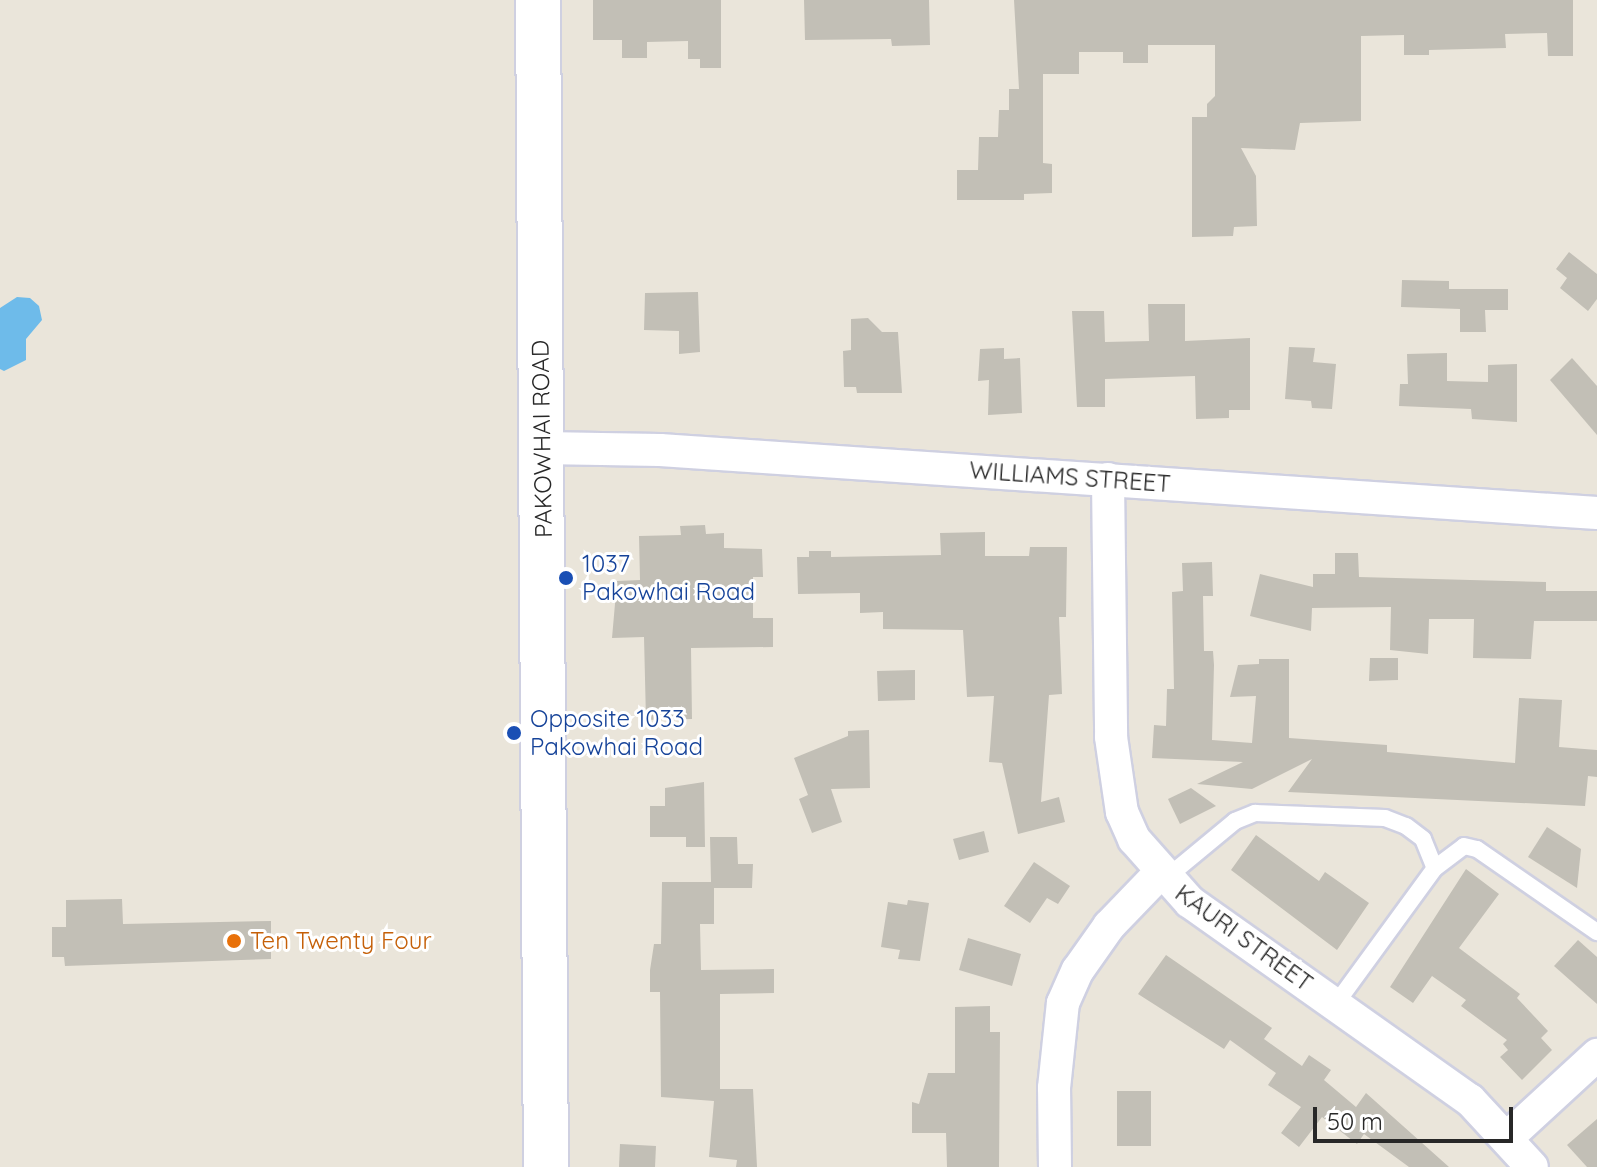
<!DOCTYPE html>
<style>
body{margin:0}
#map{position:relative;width:1597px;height:1167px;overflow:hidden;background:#eae5da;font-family:Quicksand,sans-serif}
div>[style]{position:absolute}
.water>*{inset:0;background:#6ebbea}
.building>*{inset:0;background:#c2bfb6}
.roads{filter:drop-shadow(2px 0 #cfd0e1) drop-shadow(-2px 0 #cfd0e1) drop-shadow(0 2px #cfd0e1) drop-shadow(0 -2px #cfd0e1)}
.service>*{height:16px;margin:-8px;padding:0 8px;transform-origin:8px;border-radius:8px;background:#fff}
.minor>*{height:32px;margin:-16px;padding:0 16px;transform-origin:16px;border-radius:16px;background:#fff}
.secondary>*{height:44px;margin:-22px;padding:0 22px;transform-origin:22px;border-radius:22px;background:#fff}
.dots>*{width:22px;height:22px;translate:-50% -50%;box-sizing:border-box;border:4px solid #fff;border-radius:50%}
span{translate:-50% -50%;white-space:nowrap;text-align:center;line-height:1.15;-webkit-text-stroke:6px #fff;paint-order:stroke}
.street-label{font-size:24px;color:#282828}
.transit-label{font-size:24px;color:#164399}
.left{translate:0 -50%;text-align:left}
.food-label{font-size:24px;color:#c56008}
.scale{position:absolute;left:1313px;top:1107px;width:200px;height:36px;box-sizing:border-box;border:4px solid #282828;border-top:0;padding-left:10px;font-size:24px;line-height:28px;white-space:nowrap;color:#282828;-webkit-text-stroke:6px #fff;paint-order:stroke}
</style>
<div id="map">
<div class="water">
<i style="clip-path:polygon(17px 297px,30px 298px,39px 306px,42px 320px,26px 339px,26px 360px,4px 371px,0 369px,0 308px)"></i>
</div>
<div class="building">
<i style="clip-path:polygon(593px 0,721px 0,721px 68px,700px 68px,700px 59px,688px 59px,688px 41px,647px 42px,647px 58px,622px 58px,622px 40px,593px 40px)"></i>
<i style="clip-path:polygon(804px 0,929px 0,930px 45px,892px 46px,891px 39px,805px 40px)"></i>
<i style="clip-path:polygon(1014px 0,1573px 0,1573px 56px,1548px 56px,1547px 33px,1505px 34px,1506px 48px,1429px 50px,1429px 55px,1404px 55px,1404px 35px,1361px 36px,1361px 121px,1300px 123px,1295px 150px,1241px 148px,1256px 176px,1257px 226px,1234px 227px,1233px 236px,1192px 237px,1192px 117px,1207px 117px,1207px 104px,1215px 96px,1215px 45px,1148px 45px,1148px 63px,1123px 63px,1123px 52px,1079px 52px,1079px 74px,1043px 74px,1043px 163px,1052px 164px,1052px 193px,1024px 194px,1024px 200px,957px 200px,957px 170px,978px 170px,979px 137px,998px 137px,999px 110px,1009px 110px,1009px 89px,1019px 89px)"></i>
<i style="clip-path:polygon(1569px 252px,1597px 274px,1597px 299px,1588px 311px,1560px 288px,1567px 278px,1556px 269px)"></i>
<i style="clip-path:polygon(1402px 280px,1449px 281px,1449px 289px,1508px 289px,1508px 310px,1485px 310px,1486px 332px,1460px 332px,1460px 309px,1401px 307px)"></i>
<i style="clip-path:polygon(698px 292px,700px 352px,679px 354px,679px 331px,644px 330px,645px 293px)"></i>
<i style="clip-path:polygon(1148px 304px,1185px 304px,1185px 341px,1250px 338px,1250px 410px,1229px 410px,1229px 418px,1196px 419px,1195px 376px,1105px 379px,1105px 407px,1077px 407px,1072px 311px,1104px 311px,1105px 342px,1149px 341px)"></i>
<i style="clip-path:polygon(868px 318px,882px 332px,898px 332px,902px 393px,857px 393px,856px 387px,844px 387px,843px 351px,851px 350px,851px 319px)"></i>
<i style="clip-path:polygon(1289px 347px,1315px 348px,1313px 362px,1336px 364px,1332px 409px,1312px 408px,1311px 401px,1285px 399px)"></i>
<i style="clip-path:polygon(1004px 348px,1004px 359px,1020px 358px,1022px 413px,988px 415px,989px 380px,978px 381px,980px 349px)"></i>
<i style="clip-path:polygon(1447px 353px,1447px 381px,1488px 382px,1488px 365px,1517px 364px,1517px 422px,1472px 419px,1471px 409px,1399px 406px,1400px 384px,1408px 384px,1407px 354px)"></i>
<i style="clip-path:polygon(1572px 358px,1597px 386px,1597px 435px,1550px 380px)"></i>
<i style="clip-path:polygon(705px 525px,706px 534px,724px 533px,724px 548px,762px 549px,763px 577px,753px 577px,753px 618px,773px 618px,773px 647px,691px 648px,692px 719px,646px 720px,644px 637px,612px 638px,617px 581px,640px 580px,639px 536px,681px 535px,680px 526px)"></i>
<i style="clip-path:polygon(985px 532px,985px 556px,1029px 556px,1030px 547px,1067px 547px,1066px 617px,1059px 617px,1062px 694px,1049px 695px,1041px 802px,1059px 797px,1065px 822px,1018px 834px,1002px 763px,989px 762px,994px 696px,967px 697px,963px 630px,883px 629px,883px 612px,860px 613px,860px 593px,798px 594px,797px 557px,809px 557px,809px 551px,831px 551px,831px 557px,941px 555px,940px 533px)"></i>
<i style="clip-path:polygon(1335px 553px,1358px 553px,1359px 577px,1546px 582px,1546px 591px,1597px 591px,1597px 621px,1534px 621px,1531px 659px,1473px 658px,1474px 619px,1429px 619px,1428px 654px,1390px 650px,1391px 607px,1312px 608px,1311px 631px,1250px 616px,1260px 574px,1313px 587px,1313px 574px,1335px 574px)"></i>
<i style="clip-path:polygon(1212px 562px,1213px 596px,1203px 596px,1204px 651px,1213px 651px,1214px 665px,1212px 740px,1252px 743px,1256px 696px,1230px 697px,1238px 665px,1259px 664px,1259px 659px,1289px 659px,1289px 738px,1387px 745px,1387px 752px,1515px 763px,1519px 698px,1562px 700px,1559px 747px,1597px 750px,1597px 777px,1588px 776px,1585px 806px,1288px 792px,1312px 759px,1252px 789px,1197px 784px,1243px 762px,1152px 758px,1154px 725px,1166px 726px,1167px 689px,1174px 689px,1172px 592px,1183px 591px,1182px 563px)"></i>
<i style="clip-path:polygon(1370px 658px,1398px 658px,1398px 680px,1369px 681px)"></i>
<i style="clip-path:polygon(915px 670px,915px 700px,878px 701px,877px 671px)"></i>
<i style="clip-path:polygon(869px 730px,870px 788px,831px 789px,842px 822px,812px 833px,799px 799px,808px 795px,794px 758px,848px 736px,848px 731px)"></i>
<i style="clip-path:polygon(704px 782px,705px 847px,686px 847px,686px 837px,650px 837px,650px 806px,665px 806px,665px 788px)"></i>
<i style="clip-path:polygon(1191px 788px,1216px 806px,1180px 824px,1168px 799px)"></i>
<i style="clip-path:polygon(1547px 827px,1581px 849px,1577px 888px,1528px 857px)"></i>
<i style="clip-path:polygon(984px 831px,989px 852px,959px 860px,953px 839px)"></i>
<i style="clip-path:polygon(1256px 835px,1319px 881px,1325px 872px,1369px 903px,1337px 950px,1231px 870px)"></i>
<i style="clip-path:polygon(710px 837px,737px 837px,738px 864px,753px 864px,752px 888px,714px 888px,714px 924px,700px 924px,701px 970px,774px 969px,774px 993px,720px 994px,720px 1089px,753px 1089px,757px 1167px,736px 1167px,737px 1160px,709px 1157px,714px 1101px,661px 1097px,660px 992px,650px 992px,650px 970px,654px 944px,661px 944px,662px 882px,711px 882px)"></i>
<i style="clip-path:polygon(1034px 862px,1070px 886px,1058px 904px,1047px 898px,1030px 923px,1004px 906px)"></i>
<i style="clip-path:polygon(1466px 869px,1499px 894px,1459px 948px,1520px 994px,1517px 998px,1548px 1031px,1541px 1038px,1552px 1050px,1522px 1080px,1500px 1057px,1508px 1050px,1503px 1044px,1507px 1040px,1461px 1006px,1466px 1000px,1432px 976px,1413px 1003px,1390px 987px)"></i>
<i style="clip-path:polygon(122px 899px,123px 924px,271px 921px,271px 959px,65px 966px,64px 957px,52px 957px,52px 927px,66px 927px,66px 900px)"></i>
<i style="clip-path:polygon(908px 900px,929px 903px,920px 961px,898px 959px,900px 950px,881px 947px,888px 902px,907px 905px)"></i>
<i style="clip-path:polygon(968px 938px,1021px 954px,1012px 986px,959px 970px)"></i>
<i style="clip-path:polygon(1578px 940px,1597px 957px,1597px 1004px,1554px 966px)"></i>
<i style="clip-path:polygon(1166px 955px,1272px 1028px,1264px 1039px,1302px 1066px,1309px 1055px,1331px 1070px,1324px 1080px,1356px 1107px,1366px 1093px,1449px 1167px,1409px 1167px,1364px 1134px,1357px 1144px,1322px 1117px,1299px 1147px,1281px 1133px,1301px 1107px,1268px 1085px,1276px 1073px,1230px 1040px,1224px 1049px,1138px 994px)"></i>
<i style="clip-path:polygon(990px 1006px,990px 1032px,1000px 1032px,999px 1167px,947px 1167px,946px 1133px,912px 1133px,912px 1102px,919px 1104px,928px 1073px,955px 1073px,955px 1007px)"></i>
<i style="clip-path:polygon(1117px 1091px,1151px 1091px,1151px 1146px,1117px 1146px)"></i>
<i style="clip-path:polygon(1597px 1119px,1597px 1167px,1587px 1167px,1567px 1145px)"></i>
<i style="clip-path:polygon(620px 1144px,656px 1146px,655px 1167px,619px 1167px)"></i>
</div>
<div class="roads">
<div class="service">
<i style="left:1165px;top:879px;width:91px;rotate:-39.6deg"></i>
<i style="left:1235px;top:821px;width:22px;rotate:-22deg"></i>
<i style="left:1255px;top:813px;width:130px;rotate:2.2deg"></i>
<i style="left:1385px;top:818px;width:22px;rotate:21deg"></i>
<i style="left:1406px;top:826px;width:21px;rotate:37deg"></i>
<i style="left:1423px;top:839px;width:31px;rotate:68deg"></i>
<i style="left:1335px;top:1005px;width:170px;rotate:-53.9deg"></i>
<i style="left:1435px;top:868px;width:36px;rotate:-37deg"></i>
<i style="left:1464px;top:846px;width:13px;rotate:13deg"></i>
<i style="left:1477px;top:849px;width:146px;rotate:34.7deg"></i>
</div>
<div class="minor">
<i style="left:543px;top:448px;width:117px;rotate:1deg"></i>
<i style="left:660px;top:450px;width:939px;rotate:3.85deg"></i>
<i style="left:1108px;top:479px;width:258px;rotate:89.3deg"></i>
<i style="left:1111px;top:737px;width:76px;rotate:81.7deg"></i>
<i style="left:1122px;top:812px;width:30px;rotate:66deg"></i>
<i style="left:1134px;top:839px;width:84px;rotate:48.4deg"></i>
<i style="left:1190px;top:902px;width:343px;rotate:35.3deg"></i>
<i style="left:1470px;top:1100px;width:91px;rotate:47.2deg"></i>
<i style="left:1509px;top:1136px;width:120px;rotate:-42.6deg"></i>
<i style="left:1055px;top:1167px;width:79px;rotate:-90.7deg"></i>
<i style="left:1054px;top:1088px;width:85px;rotate:-84deg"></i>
<i style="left:1063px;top:1003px;width:36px;rotate:-66deg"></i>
<i style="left:1078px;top:970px;width:54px;rotate:-54.8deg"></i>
<i style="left:1109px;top:926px;width:74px;rotate:-46.1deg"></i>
</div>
<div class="secondary">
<i style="left:538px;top:0;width:1167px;rotate:89.61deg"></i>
</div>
</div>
<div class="dots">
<i style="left:566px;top:578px;background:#1a4fb4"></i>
<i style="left:514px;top:733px;background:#1a4fb4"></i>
<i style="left:234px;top:941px;background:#e8710a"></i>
</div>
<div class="street-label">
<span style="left:542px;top:439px;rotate:-91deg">PAKOWHAI ROAD</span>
<span style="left:1070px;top:477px;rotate:4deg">WILLIAMS STREET</span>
<span style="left:1244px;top:938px;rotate:36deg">KAURI STREET</span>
</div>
<div class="transit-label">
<span class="left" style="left:582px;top:578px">1037<br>Pakowhai Road</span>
<span class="left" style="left:530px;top:733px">Opposite 1033<br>Pakowhai Road</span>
</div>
<div class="food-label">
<span class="left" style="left:250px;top:941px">Ten Twenty Four</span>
</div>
<div class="scale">50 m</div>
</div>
